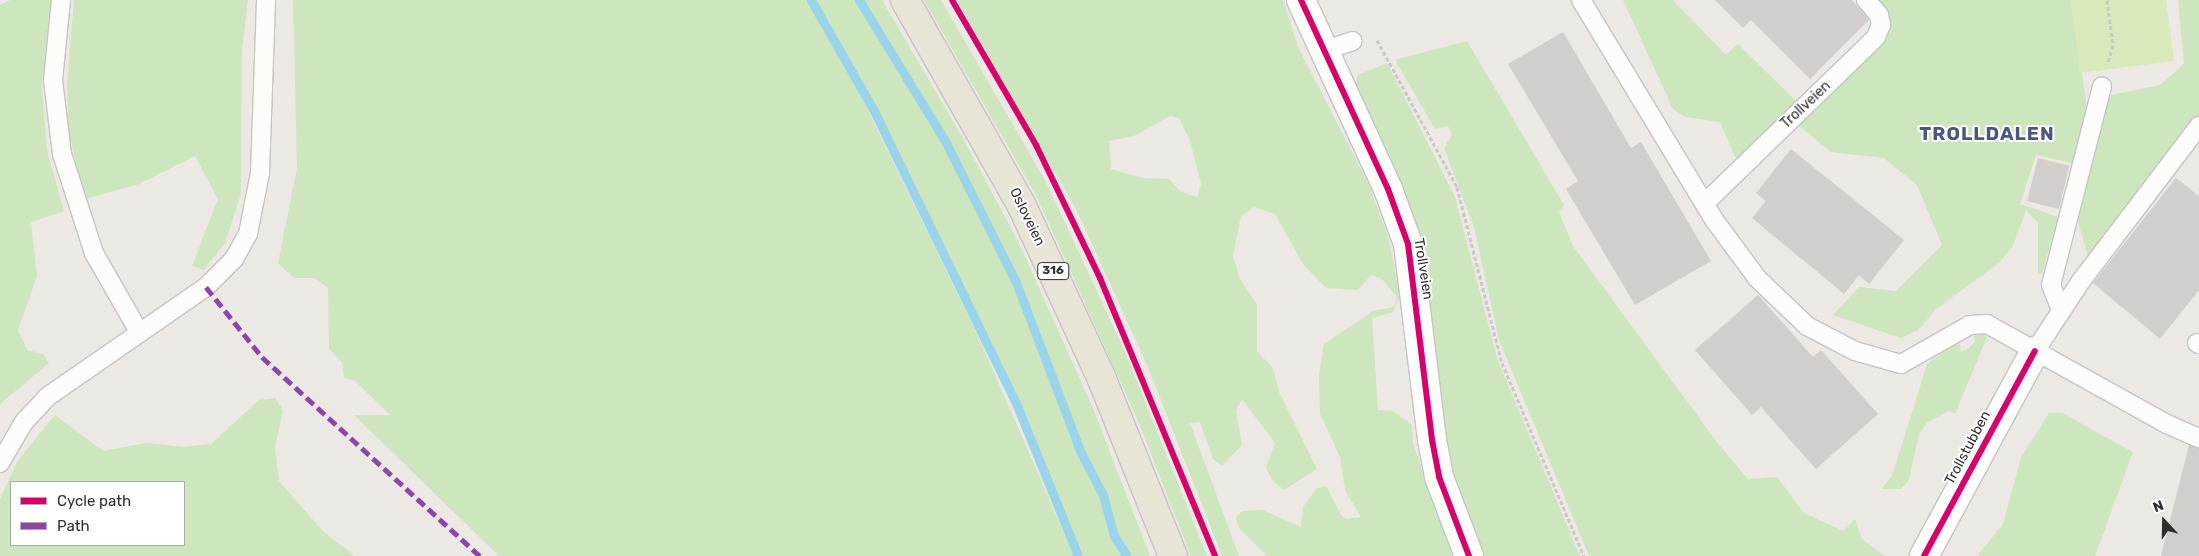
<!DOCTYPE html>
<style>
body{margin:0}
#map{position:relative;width:2199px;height:556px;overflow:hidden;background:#ece8e4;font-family:Rubik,sans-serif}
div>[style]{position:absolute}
.green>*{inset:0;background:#cee6be}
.pitch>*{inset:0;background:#d8e9bc}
.stream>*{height:9px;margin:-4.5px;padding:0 4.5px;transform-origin:4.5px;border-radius:4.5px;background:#9ad4eb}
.building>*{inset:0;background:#d1cecb}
.path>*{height:3px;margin-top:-1.5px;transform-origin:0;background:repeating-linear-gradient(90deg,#c9c9c8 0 4px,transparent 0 6.5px)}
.roads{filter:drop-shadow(1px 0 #c5c4c5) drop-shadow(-1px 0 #c5c4c5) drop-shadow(0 1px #c5c4c5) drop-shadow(0 -1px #c5c4c5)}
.lane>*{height:18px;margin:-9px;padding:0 9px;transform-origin:9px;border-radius:9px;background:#fcfcfb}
.street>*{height:28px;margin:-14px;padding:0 14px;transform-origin:14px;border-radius:14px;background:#fcfcfb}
.primary>*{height:28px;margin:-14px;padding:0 14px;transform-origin:14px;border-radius:14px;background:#e8e4d6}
.quiet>*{height:5px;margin-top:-2.5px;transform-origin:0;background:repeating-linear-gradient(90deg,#8e44ad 0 10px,transparent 0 15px)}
.cycleway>*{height:6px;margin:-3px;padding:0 3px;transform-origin:3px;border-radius:3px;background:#d6006c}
span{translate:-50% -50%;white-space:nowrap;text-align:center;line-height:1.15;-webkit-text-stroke:4px #fff;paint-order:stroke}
.shield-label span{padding:1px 4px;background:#fff;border:1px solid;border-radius:4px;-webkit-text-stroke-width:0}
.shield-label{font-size:12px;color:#2e2e2e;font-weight:700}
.street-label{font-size:14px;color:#2e2e2e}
.district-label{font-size:19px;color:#4e567f;font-weight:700;letter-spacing:1px}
.legend{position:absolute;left:10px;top:481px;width:175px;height:65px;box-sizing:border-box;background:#fff;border:1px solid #ababab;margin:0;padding:6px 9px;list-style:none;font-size:15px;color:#2e2e2e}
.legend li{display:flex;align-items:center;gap:10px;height:25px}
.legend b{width:25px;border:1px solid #ababab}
.north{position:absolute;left:2139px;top:496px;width:50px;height:50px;-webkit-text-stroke:4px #fff;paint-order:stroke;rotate:339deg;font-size:14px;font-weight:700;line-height:20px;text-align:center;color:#2e2e2e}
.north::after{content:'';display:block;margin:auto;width:18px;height:22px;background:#2e2e2e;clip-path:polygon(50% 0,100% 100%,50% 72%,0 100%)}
</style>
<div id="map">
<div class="green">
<i style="clip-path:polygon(10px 0,51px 0,42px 88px,47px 150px,64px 211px,31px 222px,37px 276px,18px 330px,27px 350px,43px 354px,49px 363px,0 404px,0 5px)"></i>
<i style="clip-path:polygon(74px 0,248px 0,242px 50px,241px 194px,225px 243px,204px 270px,192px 266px,218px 199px,195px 156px,139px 184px,85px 199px,69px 135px,67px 83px)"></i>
<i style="clip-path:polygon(293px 0,807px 0,835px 43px,978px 336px,1074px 556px,499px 556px,354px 415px,390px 415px,354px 380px,344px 378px,342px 362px,329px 349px,328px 288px,315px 278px,294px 278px,278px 263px,297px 168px)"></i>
<i style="clip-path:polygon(816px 0,882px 0,964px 140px,1019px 243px,1092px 406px,1150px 556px,1082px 556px,1028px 419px,965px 299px,884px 125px)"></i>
<i style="clip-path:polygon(924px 0,941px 0,1046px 182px,1126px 354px,1207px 556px,1191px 556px,1138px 421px,1036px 195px)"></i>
<i style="clip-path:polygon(evenodd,957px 0,1283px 0,1298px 47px,1368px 183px,1388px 236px,1400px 295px,1393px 312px,1372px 318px,1378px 410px,1393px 411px,1412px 425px,1413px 443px,1452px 556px,1267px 556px,1239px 528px,1236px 517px,1242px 511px,1263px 510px,1301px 527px,1303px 507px,1316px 489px,1326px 486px,1341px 515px,1346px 519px,1361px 517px,1345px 490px,1340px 457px,1320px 414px,1319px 374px,1324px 344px,1373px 311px,1394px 307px,1397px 297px,1382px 279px,1371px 275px,1358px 290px,1326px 288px,1303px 264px,1275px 214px,1254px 207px,1241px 216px,1233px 255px,1239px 277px,1257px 305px,1257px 351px,1273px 368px,1279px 392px,1317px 469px,1284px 490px,1272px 480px,1266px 467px,1275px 443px,1242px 399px,1236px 410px,1242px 445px,1222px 466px,1213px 459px,1200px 422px,1190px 423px,1239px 556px,1222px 556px,1148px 367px,1077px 211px,957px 0,1170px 116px,1179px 118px,1190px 141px,1201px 184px,1197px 197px,1180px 191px,1169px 179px,1143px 178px,1111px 169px,1109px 141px,1134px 136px,1170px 116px)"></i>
<i style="clip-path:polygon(1623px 0,1673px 0,1726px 55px,1738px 44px,1797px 102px,1736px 159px,1720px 122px,1685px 117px,1673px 109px)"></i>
<i style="clip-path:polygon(1876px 0,2071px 0,2087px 107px,2072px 163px,2036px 155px,2020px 204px,2058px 217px,2042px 274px,2038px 273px,2038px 223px,2026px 210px,2013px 246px,1999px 263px,1936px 309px,1918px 330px,1901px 338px,1833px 315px,1859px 287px,1896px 291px,1942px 245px,1917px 185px,1884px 158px,1831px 152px,1796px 123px,1891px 32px,1889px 18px)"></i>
<i style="clip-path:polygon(2178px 0,2199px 0,2199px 116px,2088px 256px,2077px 219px,2104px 106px,2111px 95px,2160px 85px,2184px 64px)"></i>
<i style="clip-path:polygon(1467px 41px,1564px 205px,1559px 212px,1573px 246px,1719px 445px,1748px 479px,1777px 477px,1804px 513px,1843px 531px,1855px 519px,1862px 539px,1885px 556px,1589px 556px,1499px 340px,1474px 227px,1444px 148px,1452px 135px,1448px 126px,1435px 129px,1395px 60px)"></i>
<i style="clip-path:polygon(1387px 63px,1455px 197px,1498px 361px,1580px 556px,1483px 556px,1449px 460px,1436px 383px,1420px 235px,1354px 87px,1358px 75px)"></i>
<i style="clip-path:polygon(1982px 333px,1987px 337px,1955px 414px,1948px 411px,1927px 423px,1919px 434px,1909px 480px,1901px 489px,1881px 489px,1892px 476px,1927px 364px,1959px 340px,1961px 351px,1966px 350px,1975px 342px,1974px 334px)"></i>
<i style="clip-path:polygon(evenodd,275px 398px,283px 410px,275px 448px,279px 481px,323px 531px,355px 556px,0 556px,0 499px,18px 460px,55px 415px,103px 451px,147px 443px,183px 447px,211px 444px,259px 400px,275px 398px,11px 482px,184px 482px,184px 545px,11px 545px,11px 482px)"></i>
<i style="clip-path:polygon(2049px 413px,2062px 413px,2133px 452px,2095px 556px,1977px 556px,2003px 524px,2021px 457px)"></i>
</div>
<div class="pitch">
<i style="clip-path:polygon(2071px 0,2166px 0,2174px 61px,2080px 73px)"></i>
</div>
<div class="stream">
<i style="left:811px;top:0;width:128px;rotate:60.4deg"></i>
<i style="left:874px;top:111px;width:325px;rotate:64.1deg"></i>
<i style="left:1016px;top:403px;width:165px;rotate:67.9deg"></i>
<i style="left:859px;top:0;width:163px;rotate:58.6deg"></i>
<i style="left:944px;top:139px;width:160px;rotate:63.3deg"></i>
<i style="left:1016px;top:282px;width:183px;rotate:69.2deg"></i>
<i style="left:1081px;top:453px;width:47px;rotate:62.4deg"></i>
<i style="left:1103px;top:495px;width:42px;rotate:75deg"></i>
<i style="left:1114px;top:536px;width:24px;rotate:57deg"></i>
</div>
<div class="building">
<i style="clip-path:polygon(1715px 0,1852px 0,1869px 20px,1810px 79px,1751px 20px,1743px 28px)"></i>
<i style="clip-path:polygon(1563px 32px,1631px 148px,1641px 142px,1711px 261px,1635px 305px,1566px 189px,1578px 181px,1508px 64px)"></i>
<i style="clip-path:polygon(1791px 149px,1904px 240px,1869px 284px,1859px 275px,1844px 294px,1752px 218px,1766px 201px,1756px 193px)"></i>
<i style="clip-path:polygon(2038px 158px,2069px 166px,2059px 209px,2027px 201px)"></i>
<i style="clip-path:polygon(2176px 178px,2199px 196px,2199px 290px,2160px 339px,2093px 283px)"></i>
<i style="clip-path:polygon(1758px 295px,1813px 357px,1821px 350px,1878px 414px,1816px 469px,1761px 407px,1752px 415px,1695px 350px)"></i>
<i style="clip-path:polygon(2189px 445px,2199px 448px,2199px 556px,2161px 556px)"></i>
</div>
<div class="path">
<i style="left:2107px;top:0;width:45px;rotate:82.4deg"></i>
<i style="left:2113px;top:45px;width:19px;rotate:106deg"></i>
<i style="left:1377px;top:40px;width:167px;rotate:61.4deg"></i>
<i style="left:1457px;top:187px;width:182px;rotate:75.7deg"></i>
<i style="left:1502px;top:363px;width:210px;rotate:67deg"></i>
</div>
<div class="roads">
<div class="lane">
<i style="left:61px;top:0;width:80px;rotate:95.7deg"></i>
<i style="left:53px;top:80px;width:75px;rotate:83.1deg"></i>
<i style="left:62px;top:154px;width:104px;rotate:72.1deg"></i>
<i style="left:94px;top:253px;width:89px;rotate:60.3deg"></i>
<i style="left:1581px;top:0;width:258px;rotate:58.8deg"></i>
<i style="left:1715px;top:221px;width:71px;rotate:53.6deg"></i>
<i style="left:1757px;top:278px;width:69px;rotate:43.8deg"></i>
<i style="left:1807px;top:326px;width:54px;rotate:27.5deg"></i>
<i style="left:1855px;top:351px;width:48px;rotate:15.8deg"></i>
<i style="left:1901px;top:364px;width:79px;rotate:-29.5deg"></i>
<i style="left:1970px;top:325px;width:17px;rotate:-3deg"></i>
<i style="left:1987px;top:324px;width:206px;rotate:29.1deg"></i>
<i style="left:2167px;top:424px;width:35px;rotate:24deg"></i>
<i style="left:1322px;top:51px;width:32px;rotate:-18deg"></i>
<i style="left:1705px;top:203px;width:238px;rotate:-44.1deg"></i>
<i style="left:1876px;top:37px;width:13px;rotate:-67deg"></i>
<i style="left:1881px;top:25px;width:10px;rotate:-101deg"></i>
<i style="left:1879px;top:15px;width:20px;rotate:-131deg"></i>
<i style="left:2061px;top:310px;width:27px;rotate:-112deg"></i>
<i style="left:2051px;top:285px;width:205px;rotate:-75.6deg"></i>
<i style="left:2197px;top:343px;width:2px;rotate:27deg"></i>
<i style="left:2035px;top:351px;width:84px;rotate:-56.7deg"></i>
<i style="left:2081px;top:281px;width:195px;rotate:-52.7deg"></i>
<i style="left:0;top:463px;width:48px;rotate:-59.7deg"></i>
<i style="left:24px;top:422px;width:34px;rotate:-47deg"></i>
<i style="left:47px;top:397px;width:193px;rotate:-34.7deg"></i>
<i style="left:206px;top:287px;width:40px;rotate:-45deg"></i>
<i style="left:234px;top:259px;width:29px;rotate:-61deg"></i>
<i style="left:248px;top:234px;width:62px;rotate:-78.9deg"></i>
<i style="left:260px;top:173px;width:173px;rotate:-88deg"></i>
</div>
<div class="street">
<i style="left:1301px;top:0;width:208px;rotate:65.3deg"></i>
<i style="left:1388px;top:189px;width:59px;rotate:70deg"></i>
<i style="left:1408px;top:244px;width:197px;rotate:83deg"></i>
<i style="left:1432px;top:440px;width:38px;rotate:79deg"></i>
<i style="left:1439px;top:477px;width:85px;rotate:69.2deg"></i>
<i style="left:1924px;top:556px;width:233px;rotate:-61.6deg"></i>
</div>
<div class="primary">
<i style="left:905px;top:0;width:237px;rotate:60.4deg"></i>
<i style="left:1022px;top:206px;width:188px;rotate:65.2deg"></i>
<i style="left:1101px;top:377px;width:193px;rotate:68.1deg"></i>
</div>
</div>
<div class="quiet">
<i style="left:206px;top:287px;width:90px;rotate:51.3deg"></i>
<i style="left:262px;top:357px;width:295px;rotate:42.4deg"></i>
</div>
<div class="cycleway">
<i style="left:952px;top:0;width:168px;rotate:59.9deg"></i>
<i style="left:1036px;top:145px;width:148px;rotate:64.3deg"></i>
<i style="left:1100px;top:278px;width:301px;rotate:67.5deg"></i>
<i style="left:1301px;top:0;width:208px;rotate:65.3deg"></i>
<i style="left:1388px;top:189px;width:59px;rotate:70deg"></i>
<i style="left:1408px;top:244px;width:197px;rotate:83deg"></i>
<i style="left:1432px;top:440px;width:38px;rotate:79deg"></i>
<i style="left:1439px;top:477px;width:85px;rotate:69.2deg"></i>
<i style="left:1924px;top:556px;width:233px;rotate:-61.6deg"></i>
</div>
<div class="shield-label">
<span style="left:1053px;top:271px">316</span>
</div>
<div class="street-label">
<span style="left:1806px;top:105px;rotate:-43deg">Trollveien</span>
<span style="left:1027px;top:217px;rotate:64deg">Osloveien</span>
<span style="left:1423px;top:269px;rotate:81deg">Trollveien</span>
<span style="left:1968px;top:448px;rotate:-62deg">Trollstubben</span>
</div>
<div class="district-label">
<span style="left:1987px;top:134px">TROLLDALEN</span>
</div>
<ul class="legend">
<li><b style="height:6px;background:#d6006c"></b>Cycle path</li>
<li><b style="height:6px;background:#8e44ad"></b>Path</li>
</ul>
<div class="north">N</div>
</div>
